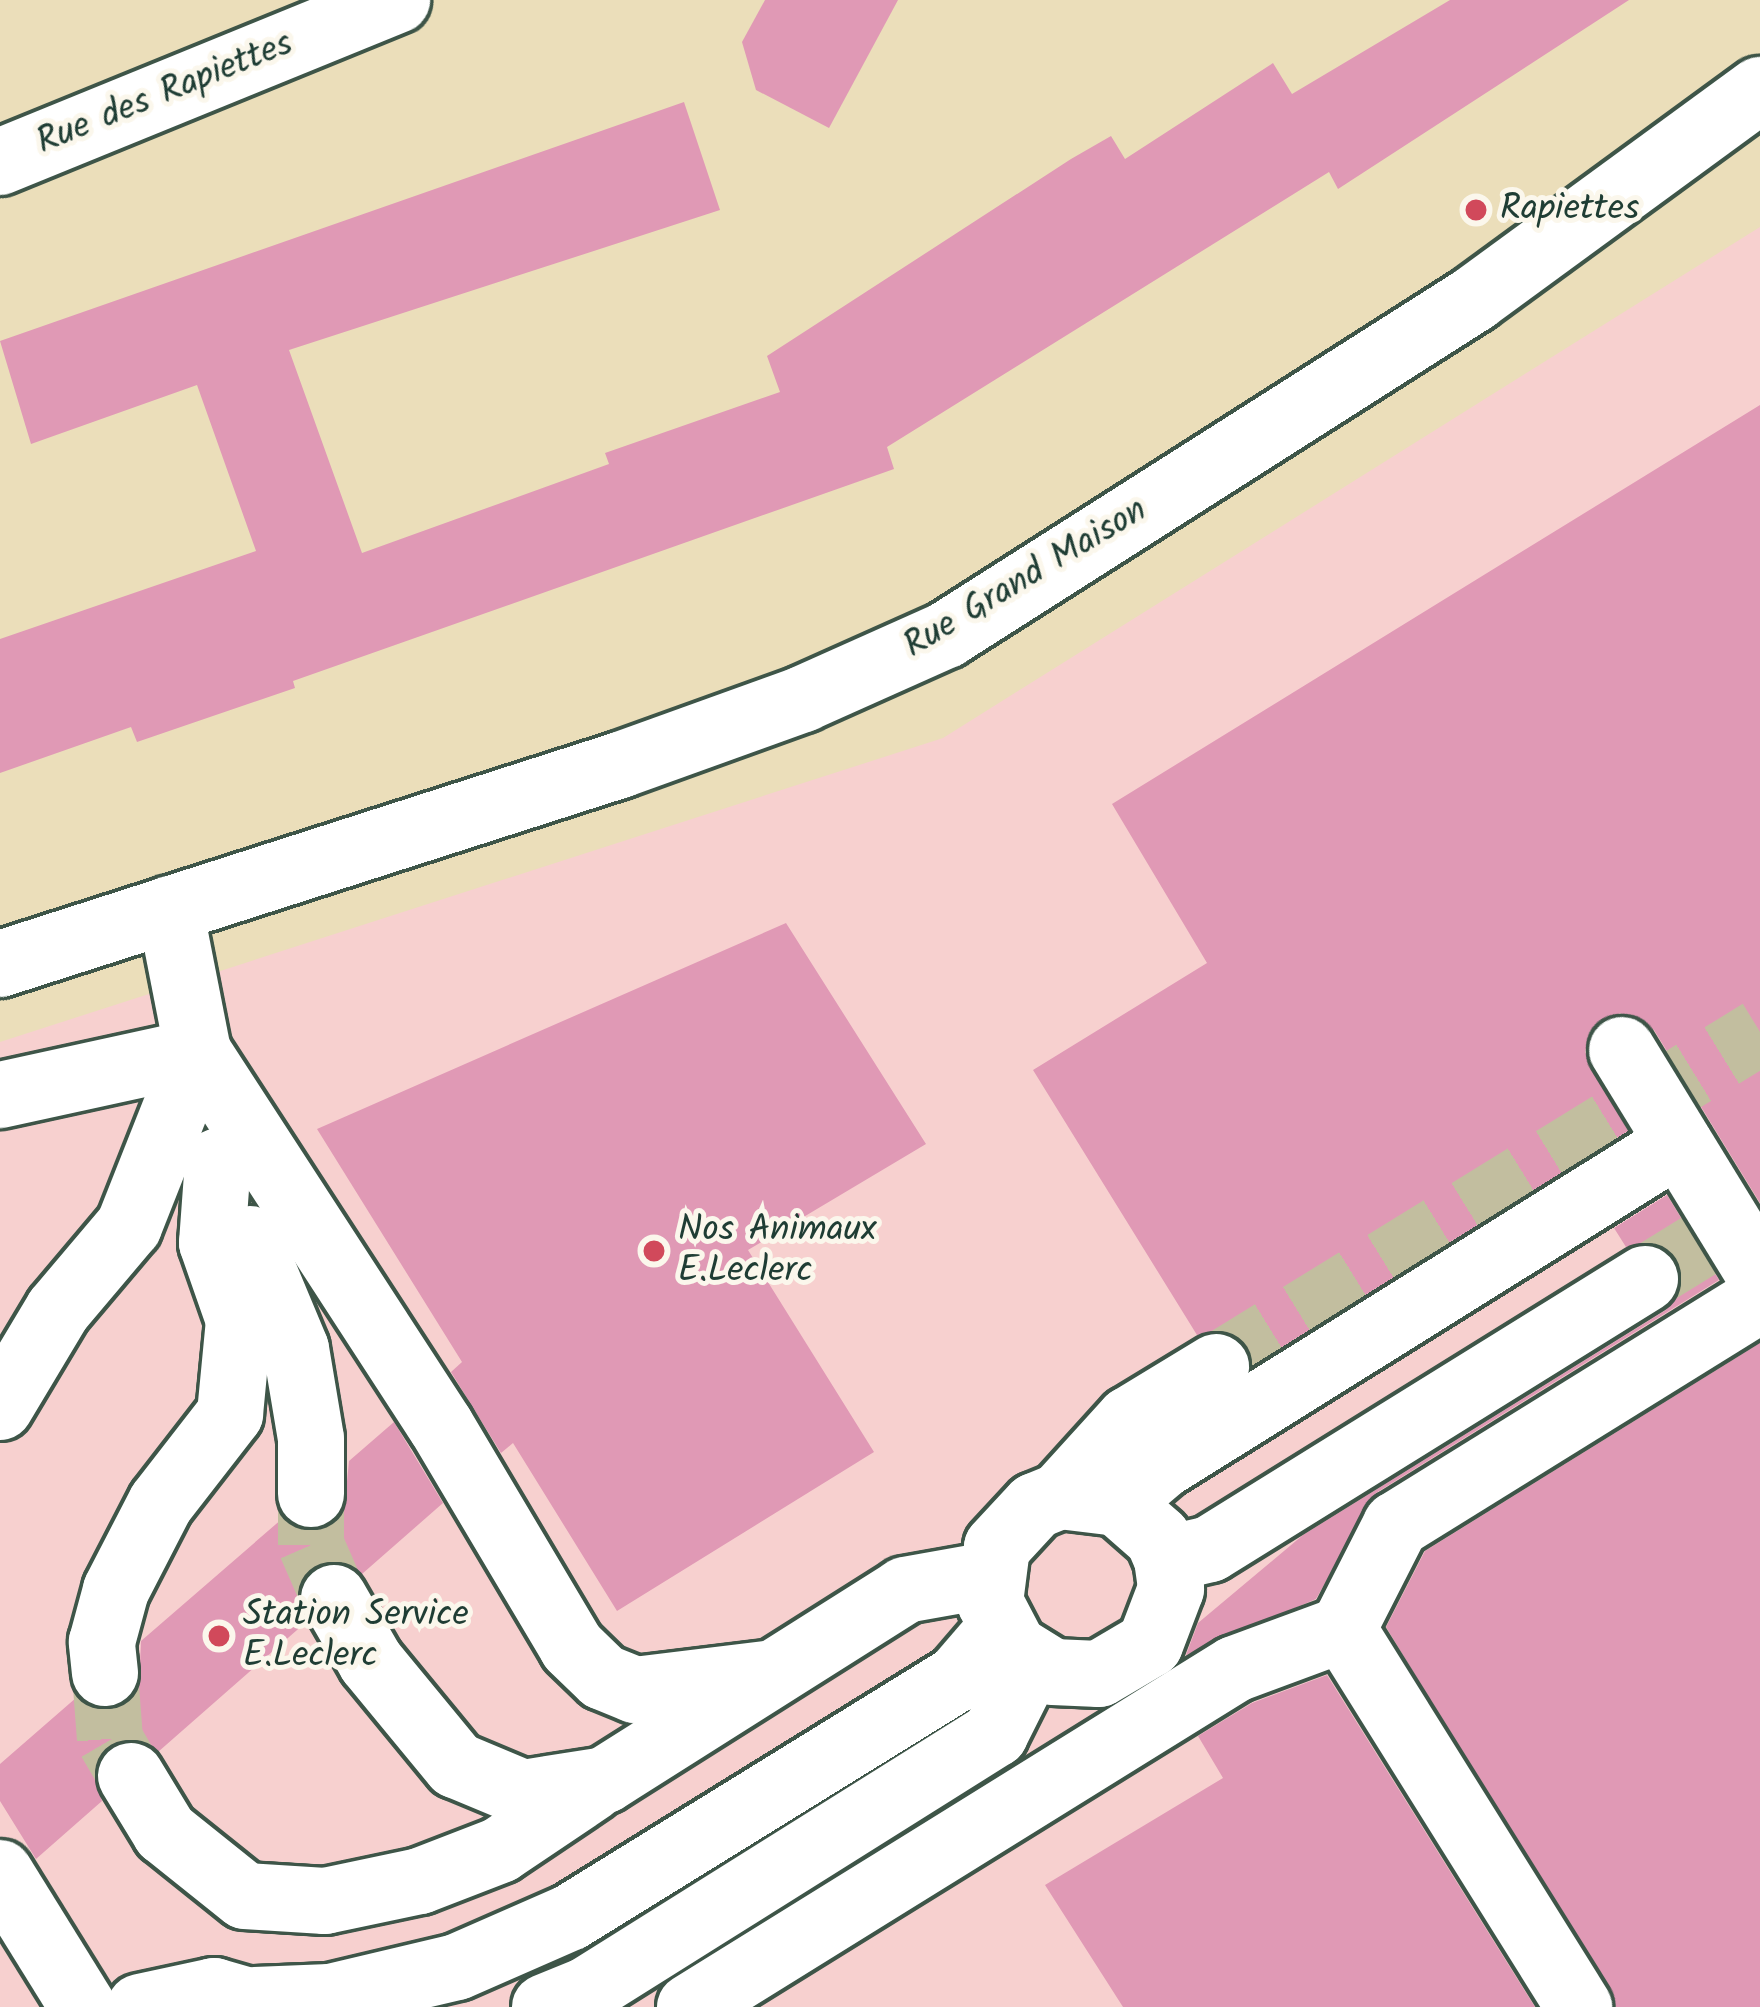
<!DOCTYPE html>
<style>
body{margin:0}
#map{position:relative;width:1760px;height:2007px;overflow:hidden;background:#ebdeba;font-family:Kalam,sans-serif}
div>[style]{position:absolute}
.built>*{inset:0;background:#f7d0cf}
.building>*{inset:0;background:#e099b5}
.minor-tunnel>*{height:66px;margin-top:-33px;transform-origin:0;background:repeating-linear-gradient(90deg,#c2be9f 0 66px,transparent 0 99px)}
.roads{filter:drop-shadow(3px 0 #3e5548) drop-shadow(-3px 0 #3e5548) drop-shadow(0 3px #3e5548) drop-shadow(0 -3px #3e5548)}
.minor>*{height:66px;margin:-33px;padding:0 33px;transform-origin:33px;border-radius:33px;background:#fff}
.dots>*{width:33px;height:33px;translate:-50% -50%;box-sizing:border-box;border:6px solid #fbf7ec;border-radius:50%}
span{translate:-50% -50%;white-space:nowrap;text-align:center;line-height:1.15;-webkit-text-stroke:10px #fbf7ec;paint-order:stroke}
.street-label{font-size:36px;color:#1f3d34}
.poi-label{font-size:36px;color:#1f3d34}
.left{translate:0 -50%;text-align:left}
</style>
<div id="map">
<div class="built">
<i style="clip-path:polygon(1760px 227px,1760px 2007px,0 2007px,0 1042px,943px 738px)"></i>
</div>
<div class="building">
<i style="clip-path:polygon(765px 0,898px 0,829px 128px,756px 90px,742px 42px)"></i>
<i style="clip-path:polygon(1450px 0,1629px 0,1338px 189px,1329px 172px,887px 447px,894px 469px,293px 681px,295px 688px,137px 742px,131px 727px,0 773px,0 639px,256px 551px,197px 385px,31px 444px,0 341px,684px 102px,720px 210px,289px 350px,362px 553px,609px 464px,605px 453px,780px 392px,767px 356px,1071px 159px,1111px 136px,1125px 159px,1273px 63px,1292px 94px)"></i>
<i style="clip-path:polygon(1760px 405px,1760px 1203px,1654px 1030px,1620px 1013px,1590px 1031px,1585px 1052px,1628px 1131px,1253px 1365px,1233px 1334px,1197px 1335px,1033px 1070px,1207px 963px,1112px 804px)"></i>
<i style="clip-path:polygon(786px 923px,926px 1144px,748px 1250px,874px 1452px,617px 1611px,513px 1443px,501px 1453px,451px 1372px,462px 1362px,317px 1129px)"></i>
<i style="clip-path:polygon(1667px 1195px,1719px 1280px,1376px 1493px,1316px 1599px,1186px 1655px,1198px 1623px,1303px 1535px,1666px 1310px,1682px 1279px,1676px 1258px,1645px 1242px,1626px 1247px,1614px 1228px)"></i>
<i style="clip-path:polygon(1760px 1343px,1760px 2007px,1616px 2007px,1386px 1627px,1425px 1551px)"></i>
<i style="clip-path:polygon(394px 1422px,443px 1503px,362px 1574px,335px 1561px,314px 1566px,297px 1597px,305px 1623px,158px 1752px,131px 1739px,111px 1745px,94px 1776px,102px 1801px,36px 1859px,0 1801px,0 1764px,77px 1697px,107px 1710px,128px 1703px,139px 1687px,141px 1641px,283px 1518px,310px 1531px,331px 1526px,344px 1512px,349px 1461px)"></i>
<i style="clip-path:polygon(1327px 1675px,1535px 2007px,1123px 2007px,1045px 1885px,1223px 1778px,1198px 1736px,1252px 1703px)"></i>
</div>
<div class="minor-tunnel">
<i style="left:1645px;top:1279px;width:135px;rotate:-31.7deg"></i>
<i style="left:1216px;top:1367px;width:639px;rotate:-31.63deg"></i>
<i style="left:311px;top:1494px;width:51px;rotate:90deg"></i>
<i style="left:311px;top:1545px;width:58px;rotate:66.5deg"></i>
<i style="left:105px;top:1673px;width:67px;rotate:85.7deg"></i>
<i style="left:110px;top:1740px;width:42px;rotate:59.7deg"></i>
</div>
<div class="roads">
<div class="minor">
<i style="left:0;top:162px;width:429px;rotate:-22.2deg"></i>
<i style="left:170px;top:909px;width:146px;rotate:78.9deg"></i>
<i style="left:198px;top:1052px;width:446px;rotate:57deg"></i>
<i style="left:441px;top:1426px;width:257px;rotate:59.3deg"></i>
<i style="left:572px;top:1647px;width:43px;rotate:44.1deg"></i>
<i style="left:603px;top:1677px;width:35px;rotate:22deg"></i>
<i style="left:635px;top:1690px;width:132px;rotate:-7deg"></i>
<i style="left:0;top:964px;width:651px;rotate:-17.79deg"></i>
<i style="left:620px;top:765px;width:195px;rotate:-19.8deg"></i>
<i style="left:803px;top:699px;width:157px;rotate:-24.1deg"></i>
<i style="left:946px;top:635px;width:626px;rotate:-32.47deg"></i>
<i style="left:1474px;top:299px;width:354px;rotate:-36.2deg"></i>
<i style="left:1622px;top:1050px;width:264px;rotate:58.5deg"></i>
<i style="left:0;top:1095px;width:203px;rotate:-12.3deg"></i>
<i style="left:250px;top:1239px;width:119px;rotate:67.3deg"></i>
<i style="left:296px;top:1349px;width:91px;rotate:80.5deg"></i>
<i style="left:311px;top:1439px;width:55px;rotate:90deg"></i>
<i style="left:0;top:1407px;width:113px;rotate:-59.1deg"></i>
<i style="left:58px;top:1310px;width:110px;rotate:-49.8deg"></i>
<i style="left:129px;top:1226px;width:187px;rotate:-68.4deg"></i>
<i style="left:1060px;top:1496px;width:58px;rotate:6.9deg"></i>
<i style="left:1118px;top:1503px;width:53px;rotate:41.2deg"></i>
<i style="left:1158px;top:1538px;width:23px;rotate:67deg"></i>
<i style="left:1167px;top:1559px;width:30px;rotate:82deg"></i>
<i style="left:1171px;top:1589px;width:59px;rotate:110.9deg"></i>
<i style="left:1150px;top:1644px;width:59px;rotate:149.5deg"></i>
<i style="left:1099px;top:1674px;width:46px;rotate:-177.5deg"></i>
<i style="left:1053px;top:1672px;width:46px;rotate:-148.4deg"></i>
<i style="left:1014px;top:1648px;width:52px;rotate:-117.6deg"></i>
<i style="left:990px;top:1602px;width:55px;rotate:-82.7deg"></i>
<i style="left:997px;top:1547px;width:56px;rotate:-47.2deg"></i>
<i style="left:1035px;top:1506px;width:27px;rotate:-22deg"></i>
<i style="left:1060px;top:1496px;width:103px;rotate:-47.8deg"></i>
<i style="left:1129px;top:1420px;width:102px;rotate:-31.3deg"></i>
<i style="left:1118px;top:1503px;width:59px;rotate:-40.2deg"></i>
<i style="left:1163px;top:1465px;width:608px;rotate:-31.97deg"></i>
<i style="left:1167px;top:1559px;width:44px;rotate:-13.1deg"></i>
<i style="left:1210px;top:1549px;width:512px;rotate:-31.83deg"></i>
<i style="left:334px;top:1598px;width:74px;rotate:60deg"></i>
<i style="left:371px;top:1662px;width:134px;rotate:50.5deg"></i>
<i style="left:456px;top:1765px;width:73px;rotate:22.7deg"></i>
<i style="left:523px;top:1793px;width:83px;rotate:-9deg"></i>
<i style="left:605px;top:1780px;width:355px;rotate:-32.3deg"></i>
<i style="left:905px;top:1590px;width:85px;rotate:-10.1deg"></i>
<i style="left:1343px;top:1629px;width:446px;rotate:58deg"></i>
<i style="left:105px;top:1673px;width:31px;rotate:-96deg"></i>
<i style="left:102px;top:1642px;width:54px;rotate:-74.9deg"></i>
<i style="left:116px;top:1590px;width:98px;rotate:-62.7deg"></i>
<i style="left:161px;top:1503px;width:113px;rotate:-52.2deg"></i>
<i style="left:230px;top:1414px;width:94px;rotate:-84.5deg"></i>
<i style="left:239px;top:1320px;width:82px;rotate:-109.3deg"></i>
<i style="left:212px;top:1243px;width:82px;rotate:-85.8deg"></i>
<i style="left:131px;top:1776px;width:66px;rotate:58.7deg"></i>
<i style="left:165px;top:1832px;width:102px;rotate:38.7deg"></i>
<i style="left:245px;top:1896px;width:80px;rotate:3.6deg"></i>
<i style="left:325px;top:1901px;width:97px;rotate:-11.9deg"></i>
<i style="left:420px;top:1881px;width:86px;rotate:-21.2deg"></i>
<i style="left:500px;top:1850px;width:111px;rotate:-34deg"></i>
<i style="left:0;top:1873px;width:158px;rotate:58.2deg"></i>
<i style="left:255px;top:2000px;width:75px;rotate:-2.3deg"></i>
<i style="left:330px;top:1997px;width:130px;rotate:-13.3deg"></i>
<i style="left:457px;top:1967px;width:124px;rotate:-23.7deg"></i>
<i style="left:571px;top:1917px;width:453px;rotate:-31.7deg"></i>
<i style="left:957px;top:1679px;width:66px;rotate:-49.3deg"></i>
<i style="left:140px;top:2007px;width:76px;rotate:-12.2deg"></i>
<i style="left:214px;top:1991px;width:58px;rotate:15.9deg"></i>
<i style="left:545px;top:2007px;width:45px;rotate:-22deg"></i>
<i style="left:587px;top:1990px;width:482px;rotate:-32.1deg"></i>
<i style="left:995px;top:1734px;width:80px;rotate:-63.4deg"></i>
<i style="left:690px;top:2007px;width:641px;rotate:-31.81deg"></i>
<i style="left:1235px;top:1669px;width:115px;rotate:-20.3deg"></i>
<i style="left:1343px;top:1629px;width:117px;rotate:-63deg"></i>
<i style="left:1396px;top:1525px;width:428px;rotate:-31.8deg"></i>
</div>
</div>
<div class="dots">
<i style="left:1476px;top:210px;background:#d1495b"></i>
<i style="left:654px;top:1251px;background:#d1495b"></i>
<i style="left:219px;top:1636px;background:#d1495b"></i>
</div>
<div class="street-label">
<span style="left:165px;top:94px;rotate:-22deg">Rue des Rapiettes</span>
<span style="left:1026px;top:579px;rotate:-31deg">Rue Grand Maison</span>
</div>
<div class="poi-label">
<span class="left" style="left:1500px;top:210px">Rapiettes</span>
<span class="left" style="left:678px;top:1251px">Nos Animaux<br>E.Leclerc</span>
<span class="left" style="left:243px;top:1636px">Station Service<br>E.Leclerc</span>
</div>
</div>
